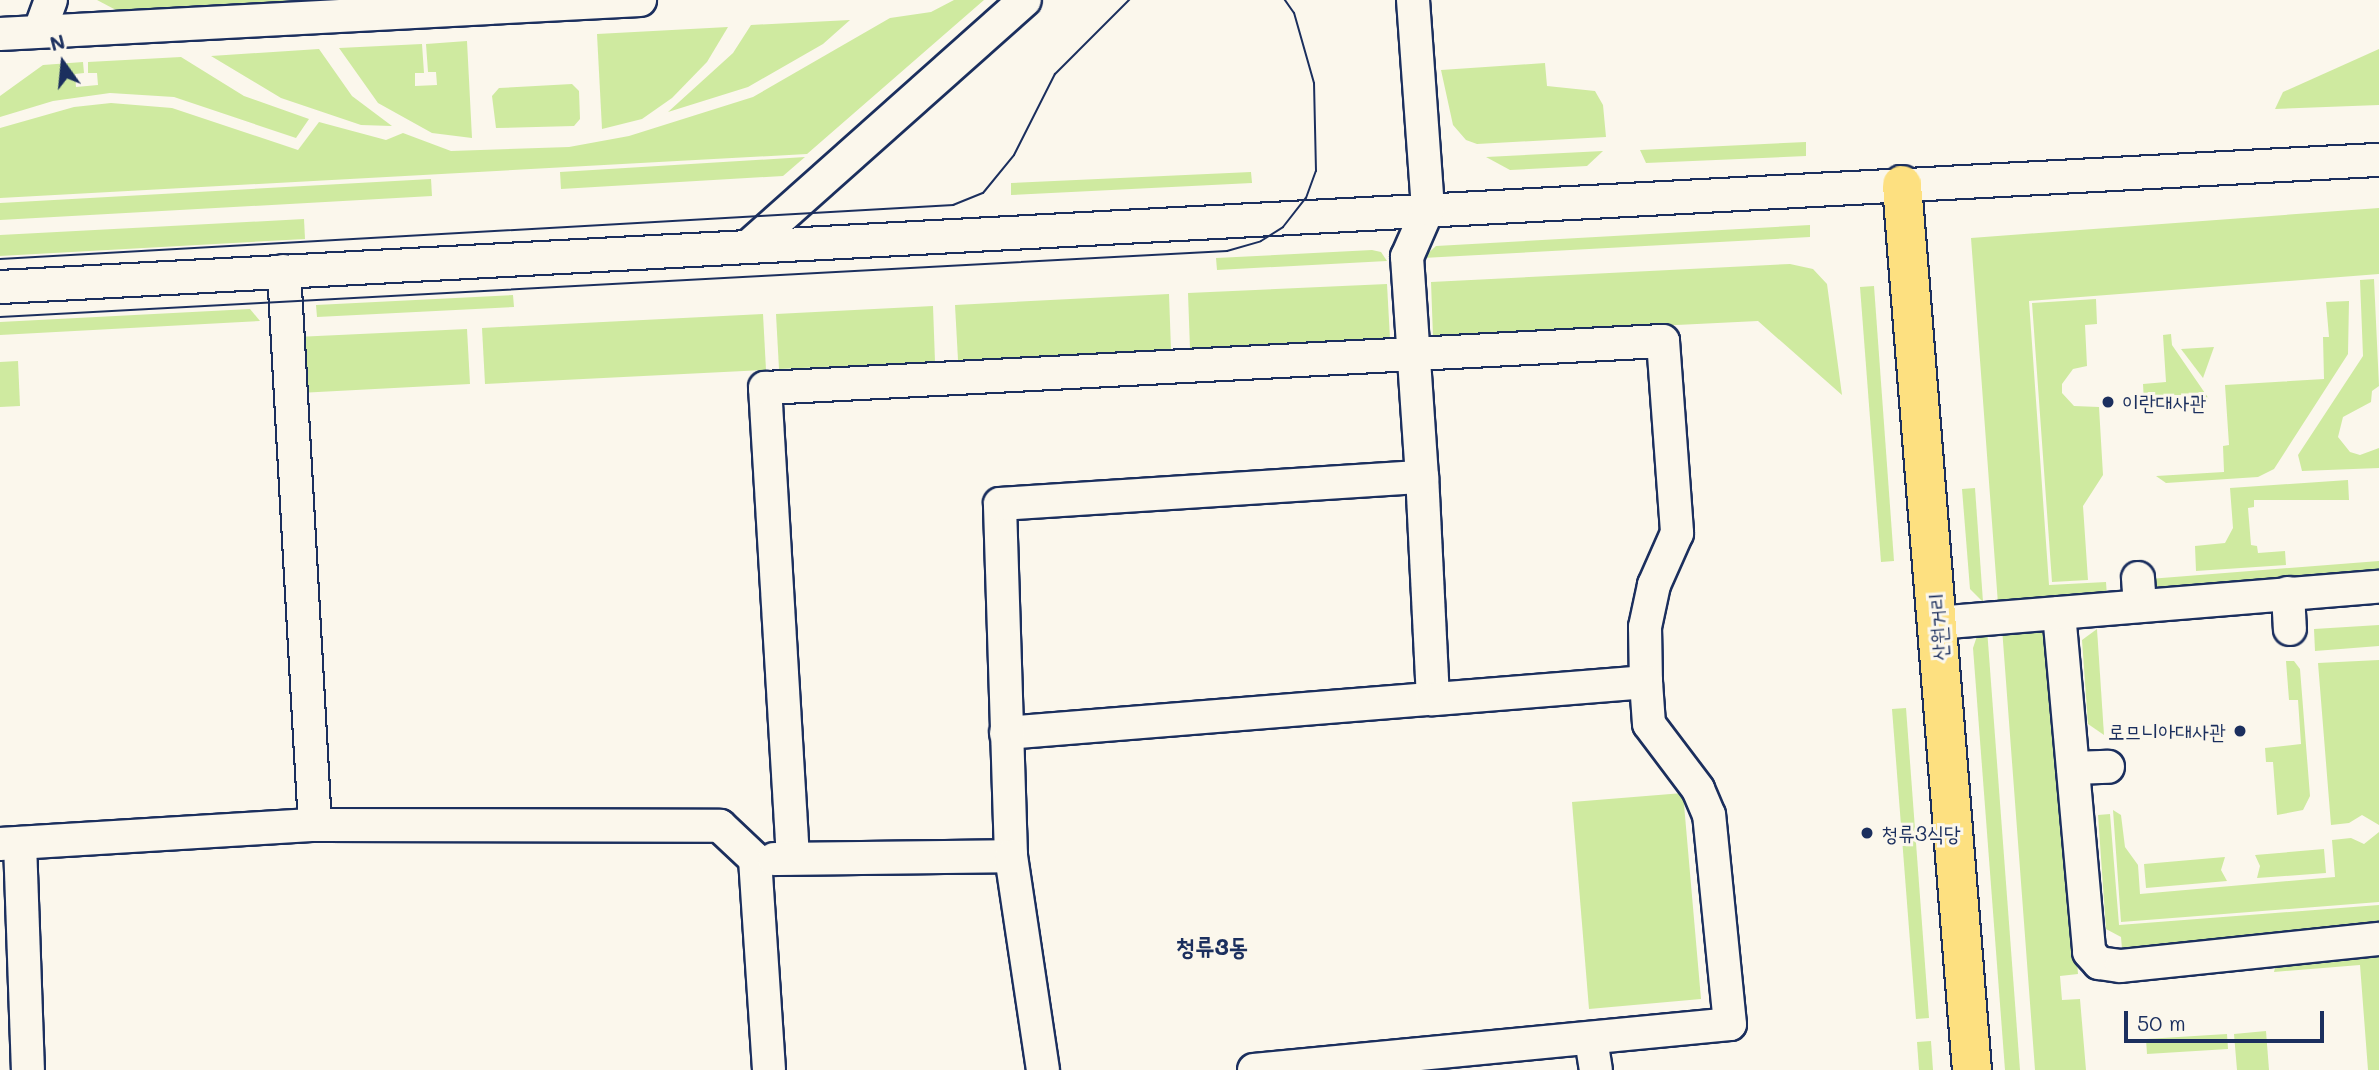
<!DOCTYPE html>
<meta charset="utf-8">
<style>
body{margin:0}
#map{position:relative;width:2379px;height:1070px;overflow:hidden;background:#fbf7ec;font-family:Mali,"Poor Story",sans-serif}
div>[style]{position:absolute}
.green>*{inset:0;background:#cfeaa0}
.roads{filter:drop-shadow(2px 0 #1b2f5e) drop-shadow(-2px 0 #1b2f5e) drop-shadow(0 2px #1b2f5e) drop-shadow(0 -2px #1b2f5e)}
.minor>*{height:32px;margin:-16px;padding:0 16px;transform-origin:16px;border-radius:16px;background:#fbf7ec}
.major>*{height:38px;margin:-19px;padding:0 19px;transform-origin:19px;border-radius:19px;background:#fde080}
.tram>*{height:2px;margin:-1px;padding:0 1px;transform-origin:1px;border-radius:1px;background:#1b2f5e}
.dots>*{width:19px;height:19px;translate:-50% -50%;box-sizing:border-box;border:4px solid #fbf7ec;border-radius:50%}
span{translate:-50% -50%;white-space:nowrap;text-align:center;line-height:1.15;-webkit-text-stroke:6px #fbf7ec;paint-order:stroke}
.poi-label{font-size:21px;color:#1b2f5e}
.left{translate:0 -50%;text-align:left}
.right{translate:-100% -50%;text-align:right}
.street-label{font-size:21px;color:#1b2f5e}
.quarter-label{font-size:24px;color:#1b2f5e;font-weight:700}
.north{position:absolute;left:28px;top:28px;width:70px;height:70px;-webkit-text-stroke:5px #fbf7ec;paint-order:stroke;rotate:345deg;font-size:19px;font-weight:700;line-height:28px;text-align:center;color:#1b2f5e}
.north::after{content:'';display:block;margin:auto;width:24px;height:32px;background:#1b2f5e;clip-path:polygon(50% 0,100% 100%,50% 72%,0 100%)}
.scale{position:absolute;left:2124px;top:1011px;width:200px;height:32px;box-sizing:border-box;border:4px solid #1b2f5e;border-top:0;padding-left:9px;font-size:21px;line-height:24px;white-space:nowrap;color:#1b2f5e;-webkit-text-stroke:5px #fbf7ec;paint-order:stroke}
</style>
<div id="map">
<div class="green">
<i style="clip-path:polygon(97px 0,302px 0,116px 10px)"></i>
<i style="clip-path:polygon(954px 0,984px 0,807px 154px,0 198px,0 128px,74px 107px,111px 103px,172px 108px,298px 150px,319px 122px,386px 140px,403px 133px,451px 151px,569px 147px,629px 136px,753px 97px,890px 18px,931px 12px)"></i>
<i style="clip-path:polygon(850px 20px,823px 44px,748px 87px,668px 112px,733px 53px,751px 25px)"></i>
<i style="clip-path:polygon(728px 27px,707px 62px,672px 98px,642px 119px,602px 129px,597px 34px)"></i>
<i style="clip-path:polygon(467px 41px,472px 138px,432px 133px,378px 103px,339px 48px,422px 44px,424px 73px,415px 73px,415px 86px,437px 85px,436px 72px,428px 72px,426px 44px)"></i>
<i style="clip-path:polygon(319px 49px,352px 96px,392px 126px,361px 125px,281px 98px,211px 56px)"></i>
<i style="clip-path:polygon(2379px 49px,2379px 105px,2275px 109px,2283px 92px)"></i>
<i style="clip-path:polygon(181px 57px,244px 96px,309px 119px,296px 138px,174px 97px,110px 93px,53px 101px,0 117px,0 96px,43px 65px,83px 62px,84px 73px,75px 74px,76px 87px,98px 85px,97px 73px,88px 73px,88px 62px)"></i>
<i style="clip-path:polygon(1545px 63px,1547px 86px,1595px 91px,1603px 105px,1606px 137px,1477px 144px,1466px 140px,1453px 125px,1441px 70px)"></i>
<i style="clip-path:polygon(572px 84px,579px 91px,580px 119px,574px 126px,496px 128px,492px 96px,499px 88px)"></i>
<i style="clip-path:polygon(1806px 142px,1806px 156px,1646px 163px,1640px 150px)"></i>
<i style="clip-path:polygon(1603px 151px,1587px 166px,1510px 170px,1486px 157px)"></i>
<i style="clip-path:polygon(805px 157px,783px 176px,561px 189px,560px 172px)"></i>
<i style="clip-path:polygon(1251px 172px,1252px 183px,1011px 195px,1011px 183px)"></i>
<i style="clip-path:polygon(431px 179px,432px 196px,0 220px,0 203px)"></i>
<i style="clip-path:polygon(2379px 208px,2379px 274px,2029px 301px,2049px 585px,2106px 582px,2107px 596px,1998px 604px,1971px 238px)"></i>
<i style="clip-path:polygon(304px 219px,305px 239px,0 256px,0 235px)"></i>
<i style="clip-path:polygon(1810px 225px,1810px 237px,1423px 258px,1436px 246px)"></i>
<i style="clip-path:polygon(1372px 250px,1381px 252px,1387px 261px,1217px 270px,1216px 258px)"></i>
<i style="clip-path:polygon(1790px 264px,1813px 269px,1827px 284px,1842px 395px,1758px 321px,1433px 337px,1431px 282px)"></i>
<i style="clip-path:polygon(2374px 279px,2379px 386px,2372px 391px,2371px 402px,2343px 417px,2338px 437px,2350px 452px,2360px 455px,2379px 448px,2379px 468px,2302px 471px,2298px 455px,2363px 356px,2360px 280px)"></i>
<i style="clip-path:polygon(1387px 284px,1390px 339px,1190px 349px,1188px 293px)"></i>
<i style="clip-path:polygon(1874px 286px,1894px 561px,1881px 562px,1860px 287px)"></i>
<i style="clip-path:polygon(1169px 294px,1171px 350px,958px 360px,955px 305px)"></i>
<i style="clip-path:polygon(513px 295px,514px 307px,317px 317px,316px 305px)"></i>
<i style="clip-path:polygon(2096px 299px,2097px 324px,2085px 325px,2087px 366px,2073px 369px,2062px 384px,2062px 393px,2074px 406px,2099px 407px,2103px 475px,2083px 506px,2088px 580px,2052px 582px,2032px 303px)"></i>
<i style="clip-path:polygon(2349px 301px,2348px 354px,2274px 469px,2258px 477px,2166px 483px,2156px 476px,2224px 472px,2223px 446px,2229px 445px,2225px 385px,2324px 379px,2323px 337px,2329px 337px,2326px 302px)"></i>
<i style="clip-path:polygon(933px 306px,935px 362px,779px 369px,776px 314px)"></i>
<i style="clip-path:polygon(250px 309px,260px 321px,0 335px,0 322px)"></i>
<i style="clip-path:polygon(763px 314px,766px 370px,485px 384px,482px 328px)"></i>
<i style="clip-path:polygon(467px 329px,470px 384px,299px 393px,296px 337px)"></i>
<i style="clip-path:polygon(2171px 334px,2172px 345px,2209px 399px,2144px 403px,2143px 384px,2166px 382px,2163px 335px)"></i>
<i style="clip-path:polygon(2214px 347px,2203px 378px,2181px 349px)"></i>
<i style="clip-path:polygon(18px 361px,20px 406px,0 407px,0 362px)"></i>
<i style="clip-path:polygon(2348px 480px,2349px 500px,2254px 500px,2254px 507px,2248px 508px,2251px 545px,2257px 546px,2258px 553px,2285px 551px,2286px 565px,2196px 571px,2195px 546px,2225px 543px,2233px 528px,2230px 488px)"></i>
<i style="clip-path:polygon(1975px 488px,1983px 602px,1970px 589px,1962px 489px)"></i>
<i style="clip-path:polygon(2379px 561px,2379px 578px,2156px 591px,2149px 579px)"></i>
<i style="clip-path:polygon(2052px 624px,2078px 974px,2060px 976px,2062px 1000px,2080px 999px,2086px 1070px,2035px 1070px,2002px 628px)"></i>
<i style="clip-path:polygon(2379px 625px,2379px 646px,2315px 651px,2314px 629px)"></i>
<i style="clip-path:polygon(1987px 629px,2020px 1070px,2005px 1070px,1973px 648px,1977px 636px)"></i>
<i style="clip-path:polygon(2097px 629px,2104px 735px,2088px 724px,2082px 640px)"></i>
<i style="clip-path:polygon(2379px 660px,2379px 825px,2362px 815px,2349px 823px,2331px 825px,2318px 663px)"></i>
<i style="clip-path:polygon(2286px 661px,2294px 661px,2300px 669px,2310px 796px,2303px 810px,2277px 815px,2273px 762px,2266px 762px,2265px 748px,2301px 744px,2298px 700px,2289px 700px)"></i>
<i style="clip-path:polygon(1906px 708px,1929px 1018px,1916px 1019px,1892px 709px)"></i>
<i style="clip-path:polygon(1683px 793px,1701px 999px,1589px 1009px,1572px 802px)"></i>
<i style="clip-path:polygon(2113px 810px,2121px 815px,2125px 847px,2138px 865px,2140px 894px,2335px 877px,2332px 840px,2351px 838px,2364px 844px,2379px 832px,2379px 902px,2121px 922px)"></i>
<i style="clip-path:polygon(2110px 814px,2119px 925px,2379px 905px,2379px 923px,2268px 938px,2122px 949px,2121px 937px,2106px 929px,2098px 815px)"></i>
<i style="clip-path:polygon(2324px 849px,2326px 873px,2257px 878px,2260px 866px,2255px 855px)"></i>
<i style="clip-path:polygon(2225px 857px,2221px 870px,2227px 881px,2146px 888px,2144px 864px)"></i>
<i style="clip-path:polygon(2379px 944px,2379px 1070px,2368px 1070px,2360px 965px,2274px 972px,2277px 959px)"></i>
<i style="clip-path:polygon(2266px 1031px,2269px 1070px,2237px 1070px,2234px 1034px)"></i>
<i style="clip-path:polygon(2227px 1034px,2228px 1049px,2147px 1054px,2146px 1039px)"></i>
<i style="clip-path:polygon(1931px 1041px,1933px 1070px,1919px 1070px,1917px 1042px)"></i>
</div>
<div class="roads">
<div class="minor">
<i style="left:40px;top:30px;width:32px;rotate:-70deg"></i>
<i style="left:0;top:34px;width:641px;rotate:-3.04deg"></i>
<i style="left:750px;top:245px;width:368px;rotate:-41.7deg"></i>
<i style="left:284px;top:271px;width:555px;rotate:86.8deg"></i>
<i style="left:0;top:287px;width:2382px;rotate:-3.06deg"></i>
<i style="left:2138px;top:578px;width:28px;rotate:86deg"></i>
<i style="left:2288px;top:593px;width:36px;rotate:87deg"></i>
<i style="left:2059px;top:613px;width:340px;rotate:84.9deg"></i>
<i style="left:2089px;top:952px;width:15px;rotate:48deg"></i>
<i style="left:2099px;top:963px;width:22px;rotate:8deg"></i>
<i style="left:2121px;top:966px;width:259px;rotate:-6deg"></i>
<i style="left:1937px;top:623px;width:443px;rotate:-4.7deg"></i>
<i style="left:1006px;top:733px;width:428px;rotate:-4.6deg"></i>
<i style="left:1433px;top:699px;width:222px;rotate:-92.8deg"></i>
<i style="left:2073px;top:768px;width:35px;rotate:-2deg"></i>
<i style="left:20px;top:843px;width:227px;rotate:88deg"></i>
<i style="left:0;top:844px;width:316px;rotate:-3.5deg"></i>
<i style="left:315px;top:825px;width:405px;rotate:0.1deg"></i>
<i style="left:720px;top:826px;width:48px;rotate:43.3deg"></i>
<i style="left:755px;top:859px;width:211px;rotate:86.2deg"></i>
<i style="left:1011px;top:856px;width:352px;rotate:-91.8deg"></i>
<i style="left:1000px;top:504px;width:423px;rotate:-3.7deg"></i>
<i style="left:1422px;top:477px;width:221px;rotate:-93.9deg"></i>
<i style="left:1407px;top:257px;width:52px;rotate:-66.4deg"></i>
<i style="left:1428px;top:209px;width:210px;rotate:-94.1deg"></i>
<i style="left:793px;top:858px;width:471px;rotate:-93.4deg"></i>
<i style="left:765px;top:388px;width:899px;rotate:-3deg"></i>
<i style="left:1663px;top:341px;width:193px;rotate:85.8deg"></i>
<i style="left:1677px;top:533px;width:57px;rotate:113.9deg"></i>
<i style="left:1654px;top:585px;width:43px;rotate:102.1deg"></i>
<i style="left:1645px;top:627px;width:55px;rotate:89deg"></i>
<i style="left:1646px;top:682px;width:214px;rotate:175.4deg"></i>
<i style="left:774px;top:859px;width:237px;rotate:-0.7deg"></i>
<i style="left:1011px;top:856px;width:216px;rotate:81.5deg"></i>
<i style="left:1591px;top:1039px;width:31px;rotate:81deg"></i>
<i style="left:1254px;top:1070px;width:478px;rotate:-5.5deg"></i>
<i style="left:1730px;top:1024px;width:210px;rotate:-95.7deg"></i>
<i style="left:1709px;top:815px;width:28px;rotate:-113deg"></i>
<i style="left:1698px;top:789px;width:81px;rotate:-127deg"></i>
<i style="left:1649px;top:724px;width:42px;rotate:-94.1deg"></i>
</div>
<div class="major">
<i style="left:1902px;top:185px;width:888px;rotate:85.48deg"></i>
</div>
</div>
<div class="tram">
<i style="left:0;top:259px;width:955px;rotate:-3.24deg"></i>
<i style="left:953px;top:205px;width:32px;rotate:-22deg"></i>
<i style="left:983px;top:193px;width:49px;rotate:-50.8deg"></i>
<i style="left:1014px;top:155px;width:91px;rotate:-63.2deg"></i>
<i style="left:1055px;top:74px;width:105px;rotate:-45deg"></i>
<i style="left:0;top:317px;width:1229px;rotate:-3.08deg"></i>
<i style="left:1227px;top:251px;width:35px;rotate:-16deg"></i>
<i style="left:1261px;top:241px;width:26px;rotate:-32deg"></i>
<i style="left:1283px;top:227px;width:37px;rotate:-52deg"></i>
<i style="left:1306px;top:198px;width:29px;rotate:-70deg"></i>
<i style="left:1316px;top:171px;width:88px;rotate:-91.3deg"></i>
<i style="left:1314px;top:83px;width:73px;rotate:-105.9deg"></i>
<i style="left:1294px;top:13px;width:16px;rotate:-125deg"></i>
</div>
<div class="dots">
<i style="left:2108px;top:402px;background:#1b2f5e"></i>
<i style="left:2240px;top:731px;background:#1b2f5e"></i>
<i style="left:1867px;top:833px;background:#1b2f5e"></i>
</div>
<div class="poi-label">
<span class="left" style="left:2122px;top:402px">이란대사관</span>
<span class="right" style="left:2226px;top:731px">로므니아대사관</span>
<span class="left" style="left:1881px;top:833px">청류3식당</span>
</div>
<div class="street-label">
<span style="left:1938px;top:627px;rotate:-94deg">산원거리</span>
</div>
<div class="quarter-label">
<span style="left:1212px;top:946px">청류3동</span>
</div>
<div class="north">N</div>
<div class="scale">50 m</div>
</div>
